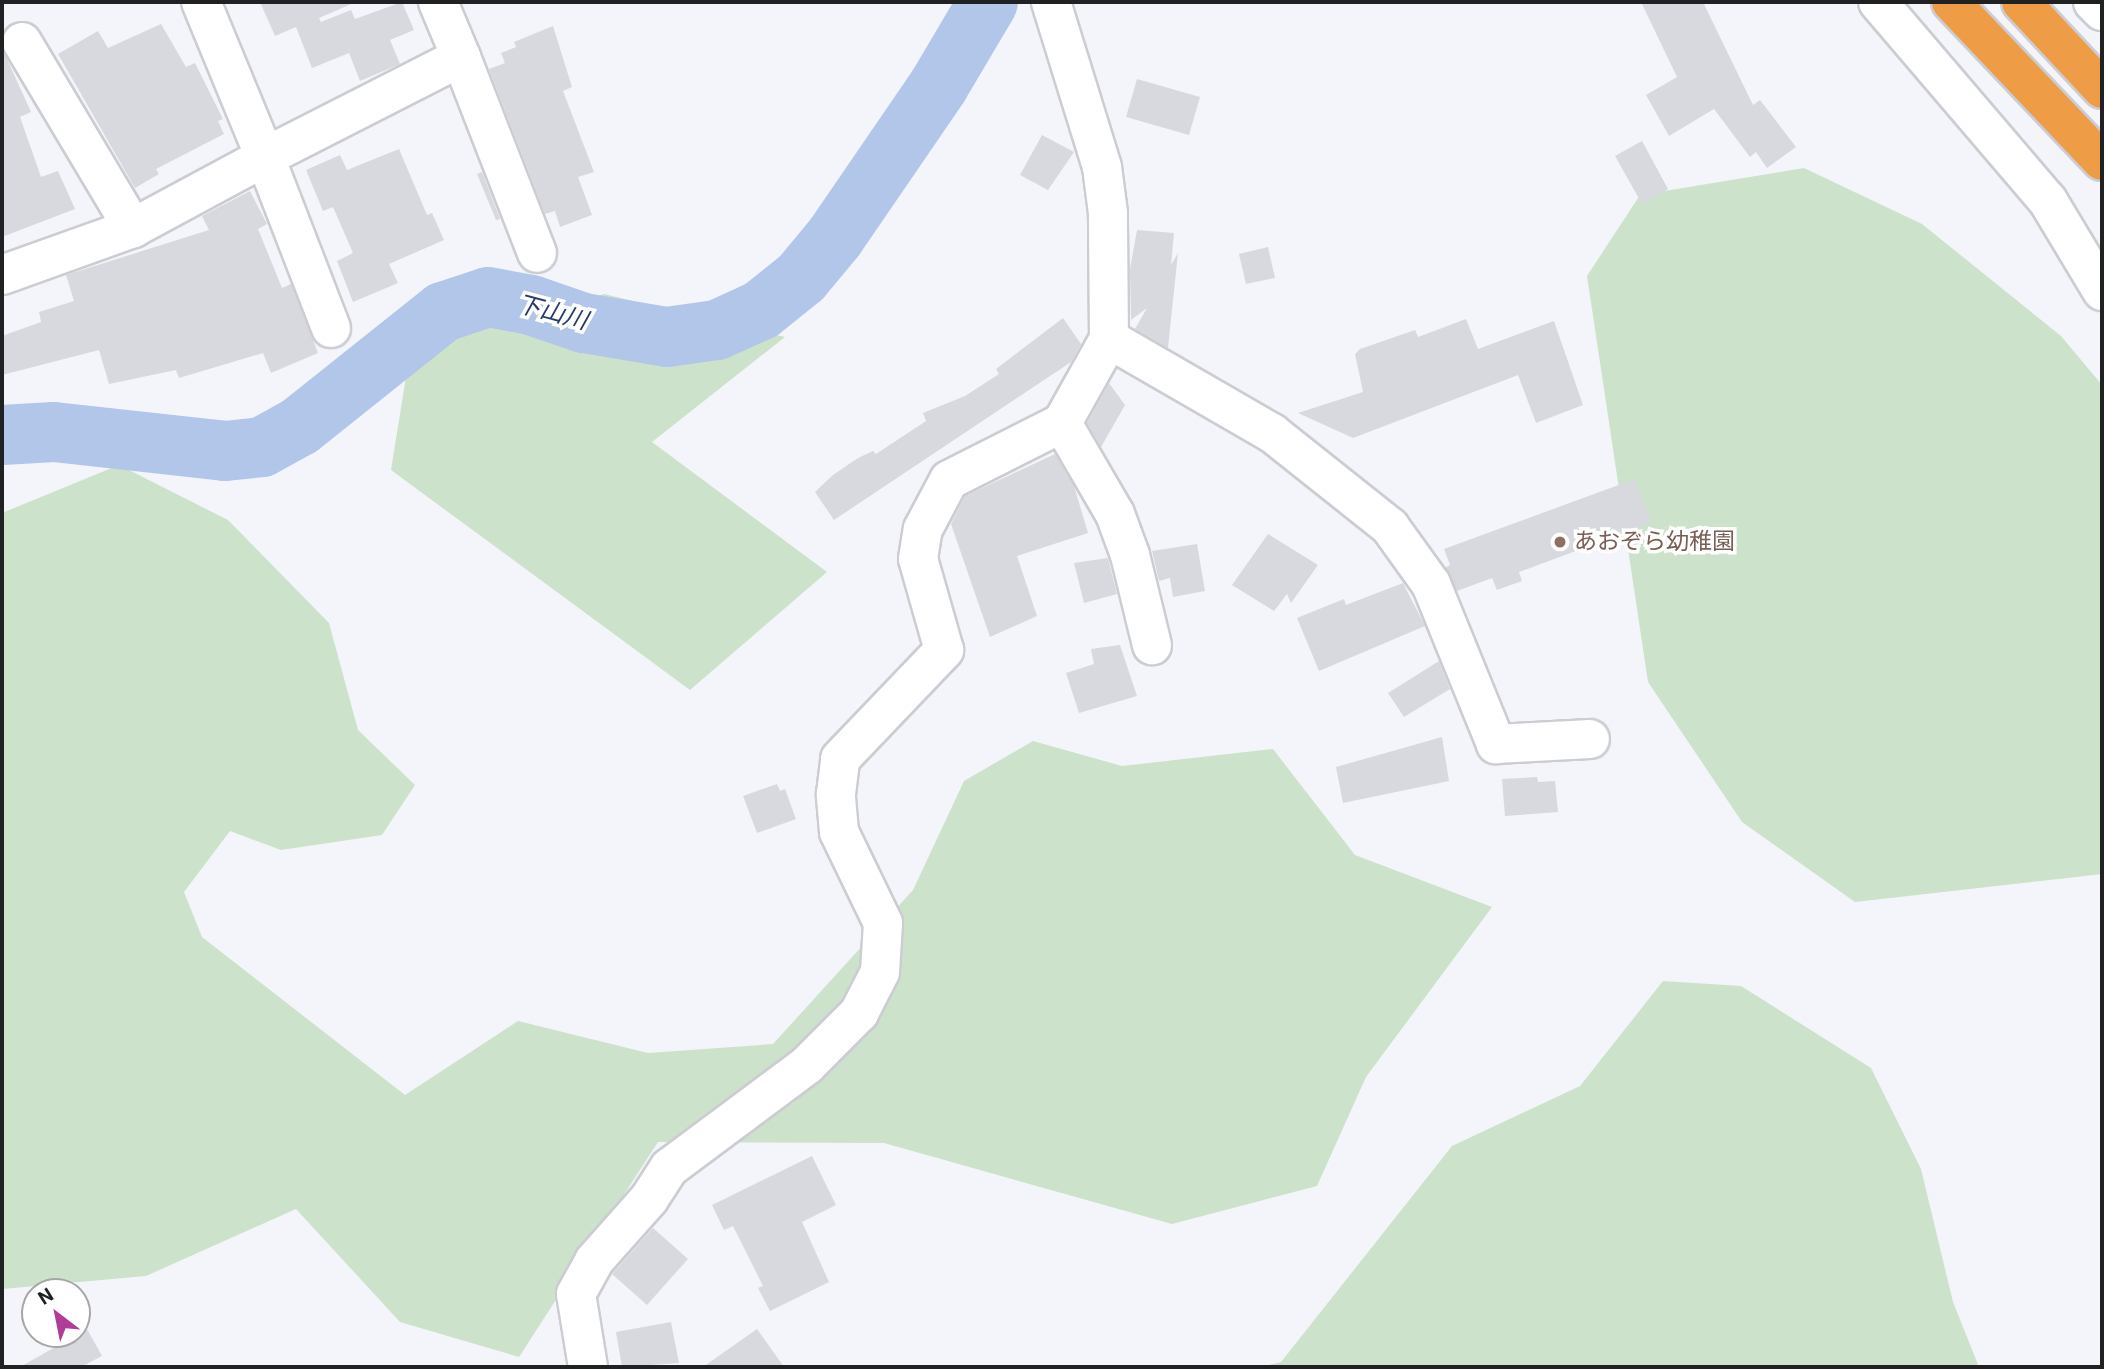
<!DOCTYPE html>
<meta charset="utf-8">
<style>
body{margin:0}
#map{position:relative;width:2104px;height:1369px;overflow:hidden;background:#f3f5fa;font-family:Roboto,"Noto Sans JP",sans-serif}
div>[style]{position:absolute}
.green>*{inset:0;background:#cde2cb}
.river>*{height:60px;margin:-30px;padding:0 30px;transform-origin:30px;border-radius:30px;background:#b2c6e9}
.building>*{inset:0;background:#d7d9de}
.roads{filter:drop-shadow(2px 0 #cbcdd2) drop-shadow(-2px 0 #cbcdd2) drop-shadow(0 2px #cbcdd2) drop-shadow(0 -2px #cbcdd2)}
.minor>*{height:38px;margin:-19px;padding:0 19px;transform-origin:19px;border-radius:19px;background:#fff}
.highway>*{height:38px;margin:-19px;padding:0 19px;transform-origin:19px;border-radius:19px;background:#ee9c45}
.dots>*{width:19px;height:19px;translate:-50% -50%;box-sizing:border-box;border:4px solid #fff;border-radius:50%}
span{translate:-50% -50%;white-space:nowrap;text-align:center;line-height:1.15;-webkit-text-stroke:7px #fff;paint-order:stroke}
.education-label{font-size:23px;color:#785e54}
.left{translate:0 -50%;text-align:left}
.water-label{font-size:24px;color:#243c69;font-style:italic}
.frame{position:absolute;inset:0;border:4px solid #202122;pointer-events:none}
.north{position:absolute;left:21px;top:1278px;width:70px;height:70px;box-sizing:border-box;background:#fff;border:2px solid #a6a6a7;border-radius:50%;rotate:328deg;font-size:19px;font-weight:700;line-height:28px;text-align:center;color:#202122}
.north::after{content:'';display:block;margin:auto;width:24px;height:32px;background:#af3d98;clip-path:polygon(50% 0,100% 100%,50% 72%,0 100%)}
</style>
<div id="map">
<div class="green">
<i style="clip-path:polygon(1804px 168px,1922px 224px,2061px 336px,2102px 385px,2102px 874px,1855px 902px,1742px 822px,1648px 682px,1587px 276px,1640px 195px)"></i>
<i style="clip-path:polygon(604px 294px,785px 337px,652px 442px,827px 572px,690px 690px,391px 470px,410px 352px)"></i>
<i style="clip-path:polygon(119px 465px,228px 520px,329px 623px,358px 730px,415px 785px,382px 835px,281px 850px,230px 831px,184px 892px,202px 937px,405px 1095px,518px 1021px,648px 1053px,773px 1044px,913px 890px,964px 781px,1033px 741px,1122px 766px,1273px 749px,1355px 855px,1492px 907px,1366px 1077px,1317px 1186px,1172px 1224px,884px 1143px,658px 1142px,519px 1357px,400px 1322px,296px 1209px,146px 1276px,2px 1289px,2px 513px)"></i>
<i style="clip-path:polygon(1663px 981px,1741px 986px,1871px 1068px,1921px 1169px,1953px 1302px,1979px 1367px,1261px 1367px,1281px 1362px,1452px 1146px,1580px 1086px)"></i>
</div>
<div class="river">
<i style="left:2px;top:435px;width:52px;rotate:-3.3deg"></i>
<i style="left:54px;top:432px;width:172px;rotate:6.3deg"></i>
<i style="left:225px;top:451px;width:37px;rotate:-6deg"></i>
<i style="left:262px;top:447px;width:43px;rotate:-28.9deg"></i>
<i style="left:300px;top:426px;width:183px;rotate:-38.6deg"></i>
<i style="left:443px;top:312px;width:47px;rotate:-18.4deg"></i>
<i style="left:488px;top:297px;width:44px;rotate:10.5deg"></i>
<i style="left:531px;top:305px;width:56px;rotate:18.8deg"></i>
<i style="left:584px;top:323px;width:84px;rotate:9.6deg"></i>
<i style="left:667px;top:337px;width:50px;rotate:-8deg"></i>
<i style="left:717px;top:330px;width:48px;rotate:-24.4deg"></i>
<i style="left:761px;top:310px;width:51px;rotate:-38.7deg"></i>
<i style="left:801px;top:278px;width:53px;rotate:-50.3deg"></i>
<i style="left:835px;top:237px;width:184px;rotate:-55.6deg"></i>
<i style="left:939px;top:85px;width:96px;rotate:-59.4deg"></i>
</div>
<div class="building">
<i style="clip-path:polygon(260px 2px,356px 2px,319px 18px,321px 22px,351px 10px,355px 19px,402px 2px,414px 30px,390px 40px,400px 64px,360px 81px,349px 53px,312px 68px,296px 27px,275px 36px)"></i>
<i style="clip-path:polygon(1641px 2px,1703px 2px,1753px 105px,1760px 100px,1796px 147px,1767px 168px,1756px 152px,1750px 157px,1714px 109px,1669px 136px,1646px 95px,1677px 77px)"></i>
<i style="clip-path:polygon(161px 24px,186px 67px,195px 63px,223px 119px,218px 121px,224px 134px,156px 169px,159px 174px,135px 188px,58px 54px,98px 31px,108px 48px)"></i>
<i style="clip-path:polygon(553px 26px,572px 87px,563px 91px,594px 172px,578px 177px,592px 215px,560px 227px,555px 211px,545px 214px,489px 69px,505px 63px,501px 53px,516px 47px,514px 42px)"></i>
<i style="clip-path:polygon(2px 48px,31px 112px,20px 117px,41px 177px,58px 171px,75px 209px,2px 237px)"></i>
<i style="clip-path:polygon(1137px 79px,1200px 97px,1189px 135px,1126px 117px)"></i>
<i style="clip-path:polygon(1042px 135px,1074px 152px,1048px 190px,1020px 175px)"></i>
<i style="clip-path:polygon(1642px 141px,1668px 189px,1642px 204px,1615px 156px)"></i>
<i style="clip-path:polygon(399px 149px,427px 215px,432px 213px,444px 240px,389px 264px,398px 283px,353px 302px,337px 261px,353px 253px,333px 207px,323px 211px,306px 170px,340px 155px,347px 170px)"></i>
<i style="clip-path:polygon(482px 172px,500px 219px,496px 220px,477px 174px)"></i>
<i style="clip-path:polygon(250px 191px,267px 224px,258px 229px,282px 288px,291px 284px,318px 353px,271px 373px,263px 353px,179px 378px,176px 370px,109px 384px,99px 350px,2px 375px,2px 336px,41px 322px,39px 312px,74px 301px,66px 275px,209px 230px,202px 216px)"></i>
<i style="clip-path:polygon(1137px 230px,1174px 233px,1171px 265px,1178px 253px,1168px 348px,1135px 329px,1147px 308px,1131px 320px,1130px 269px)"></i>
<i style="clip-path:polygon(1268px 247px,1275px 278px,1246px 284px,1239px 254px)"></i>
<i style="clip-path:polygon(1063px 318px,1081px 344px,1071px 362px,834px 520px,815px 492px,833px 475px,858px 458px,873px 451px,876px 454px,926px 421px,923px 413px,965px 396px,999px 374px,996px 369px)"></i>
<i style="clip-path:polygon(1466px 319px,1478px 349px,1554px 321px,1583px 405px,1536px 423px,1518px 375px,1353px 438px,1298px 413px,1363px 392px,1355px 354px,1360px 349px,1415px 330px,1418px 337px)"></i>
<i style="clip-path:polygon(1109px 383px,1125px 405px,1101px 447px,1087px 423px)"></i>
<i style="clip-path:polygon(1055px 454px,1074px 486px,1088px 533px,1017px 556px,1037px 616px,990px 637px,951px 524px,965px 496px)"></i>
<i style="clip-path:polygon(1635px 479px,1651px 523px,1519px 572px,1522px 581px,1497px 590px,1492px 578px,1457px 591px,1446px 567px,1450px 565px,1444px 549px)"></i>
<i style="clip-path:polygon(1268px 534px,1318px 565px,1291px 603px,1287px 594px,1274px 611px,1232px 585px)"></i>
<i style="clip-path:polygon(1197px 544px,1205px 591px,1173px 597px,1170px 578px,1159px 581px,1152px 551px)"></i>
<i style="clip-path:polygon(1108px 558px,1117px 594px,1084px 603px,1074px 563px)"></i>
<i style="clip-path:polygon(1403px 583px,1425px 626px,1319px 671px,1297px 618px,1344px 599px,1346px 605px)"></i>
<i style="clip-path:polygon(1120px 645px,1137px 696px,1079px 713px,1066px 673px,1094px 664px,1091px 649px)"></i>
<i style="clip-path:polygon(1439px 661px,1450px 689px,1404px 717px,1388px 693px)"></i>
<i style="clip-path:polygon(1442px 737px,1449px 781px,1343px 803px,1336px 767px)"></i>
<i style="clip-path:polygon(1537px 777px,1538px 782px,1555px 781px,1558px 812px,1505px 816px,1502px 779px)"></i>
<i style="clip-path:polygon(777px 784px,780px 791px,785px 789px,796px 819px,757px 833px,743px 796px)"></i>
<i style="clip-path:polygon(812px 1156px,836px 1205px,802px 1222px,829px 1282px,770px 1311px,758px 1288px,763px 1286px,733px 1226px,724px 1230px,712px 1205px)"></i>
<i style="clip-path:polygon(653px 1228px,688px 1259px,647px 1305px,612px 1274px)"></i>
<i style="clip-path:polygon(671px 1322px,679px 1363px,622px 1367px,616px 1332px)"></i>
<i style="clip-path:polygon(87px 1329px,102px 1356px,81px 1367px,20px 1367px)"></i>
<i style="clip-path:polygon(757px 1329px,784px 1367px,703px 1367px)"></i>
</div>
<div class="roads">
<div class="minor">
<i style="left:1878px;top:2px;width:262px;rotate:49.5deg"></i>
<i style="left:2048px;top:201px;width:105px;rotate:59deg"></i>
<i style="left:2093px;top:2px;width:13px;rotate:45deg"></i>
<i style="left:22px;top:42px;width:217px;rotate:59.2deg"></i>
<i style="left:461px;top:57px;width:210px;rotate:68.8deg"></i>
<i style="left:2px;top:275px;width:139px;rotate:-19.7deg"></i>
<i style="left:133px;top:228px;width:150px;rotate:-28.3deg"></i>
<i style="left:265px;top:157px;width:168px;rotate:-112.4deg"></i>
<i style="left:331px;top:328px;width:183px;rotate:-111.1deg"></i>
<i style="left:265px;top:157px;width:220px;rotate:-27deg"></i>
<i style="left:461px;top:57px;width:60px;rotate:-112.7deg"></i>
<i style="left:1109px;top:339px;width:188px;rotate:30deg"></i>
<i style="left:1272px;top:433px;width:151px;rotate:38.5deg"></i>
<i style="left:1390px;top:527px;width:70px;rotate:54.3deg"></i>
<i style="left:1431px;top:584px;width:173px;rotate:67.9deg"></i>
<i style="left:1496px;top:744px;width:94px;rotate:-3deg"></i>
<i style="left:1062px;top:423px;width:105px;rotate:59.8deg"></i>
<i style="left:1115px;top:514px;width:44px;rotate:69.9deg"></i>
<i style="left:1130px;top:555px;width:93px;rotate:76.3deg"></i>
<i style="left:588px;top:1367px;width:74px;rotate:-99.3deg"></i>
<i style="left:576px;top:1294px;width:38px;rotate:-61deg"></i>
<i style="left:594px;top:1261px;width:83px;rotate:-48.4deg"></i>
<i style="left:649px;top:1199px;width:37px;rotate:-57deg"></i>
<i style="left:669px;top:1168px;width:172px;rotate:-36.7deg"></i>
<i style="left:807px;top:1065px;width:74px;rotate:-45deg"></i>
<i style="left:859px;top:1013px;width:46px;rotate:-62.9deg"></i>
<i style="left:880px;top:972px;width:49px;rotate:-86.5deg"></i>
<i style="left:883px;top:923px;width:101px;rotate:-115.8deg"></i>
<i style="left:839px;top:832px;width:38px;rotate:-95deg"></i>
<i style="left:836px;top:794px;width:35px;rotate:-83deg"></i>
<i style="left:840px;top:759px;width:151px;rotate:-46.3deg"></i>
<i style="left:944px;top:650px;width:95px;rotate:-105.9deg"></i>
<i style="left:918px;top:559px;width:30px;rotate:-81deg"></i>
<i style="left:923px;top:529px;width:55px;rotate:-62deg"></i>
<i style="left:949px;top:480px;width:127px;rotate:-26.8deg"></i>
<i style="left:1062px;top:423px;width:96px;rotate:-60.8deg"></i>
<i style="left:1109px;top:339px;width:126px;rotate:-90.5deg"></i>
<i style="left:1108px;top:213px;width:46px;rotate:-97.4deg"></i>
<i style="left:1102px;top:167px;width:173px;rotate:-107.2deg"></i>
</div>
<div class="highway">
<i style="left:1951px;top:2px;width:219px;rotate:46.5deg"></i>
<i style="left:2021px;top:2px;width:119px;rotate:47deg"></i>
</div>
</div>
<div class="dots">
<i style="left:1560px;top:542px;background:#8d6e63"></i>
</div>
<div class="education-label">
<span class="left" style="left:1574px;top:542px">あおぞら幼稚園</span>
</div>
<div class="water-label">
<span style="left:552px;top:313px;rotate:15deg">下山川</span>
</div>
<div class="frame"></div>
<div class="north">N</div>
</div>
